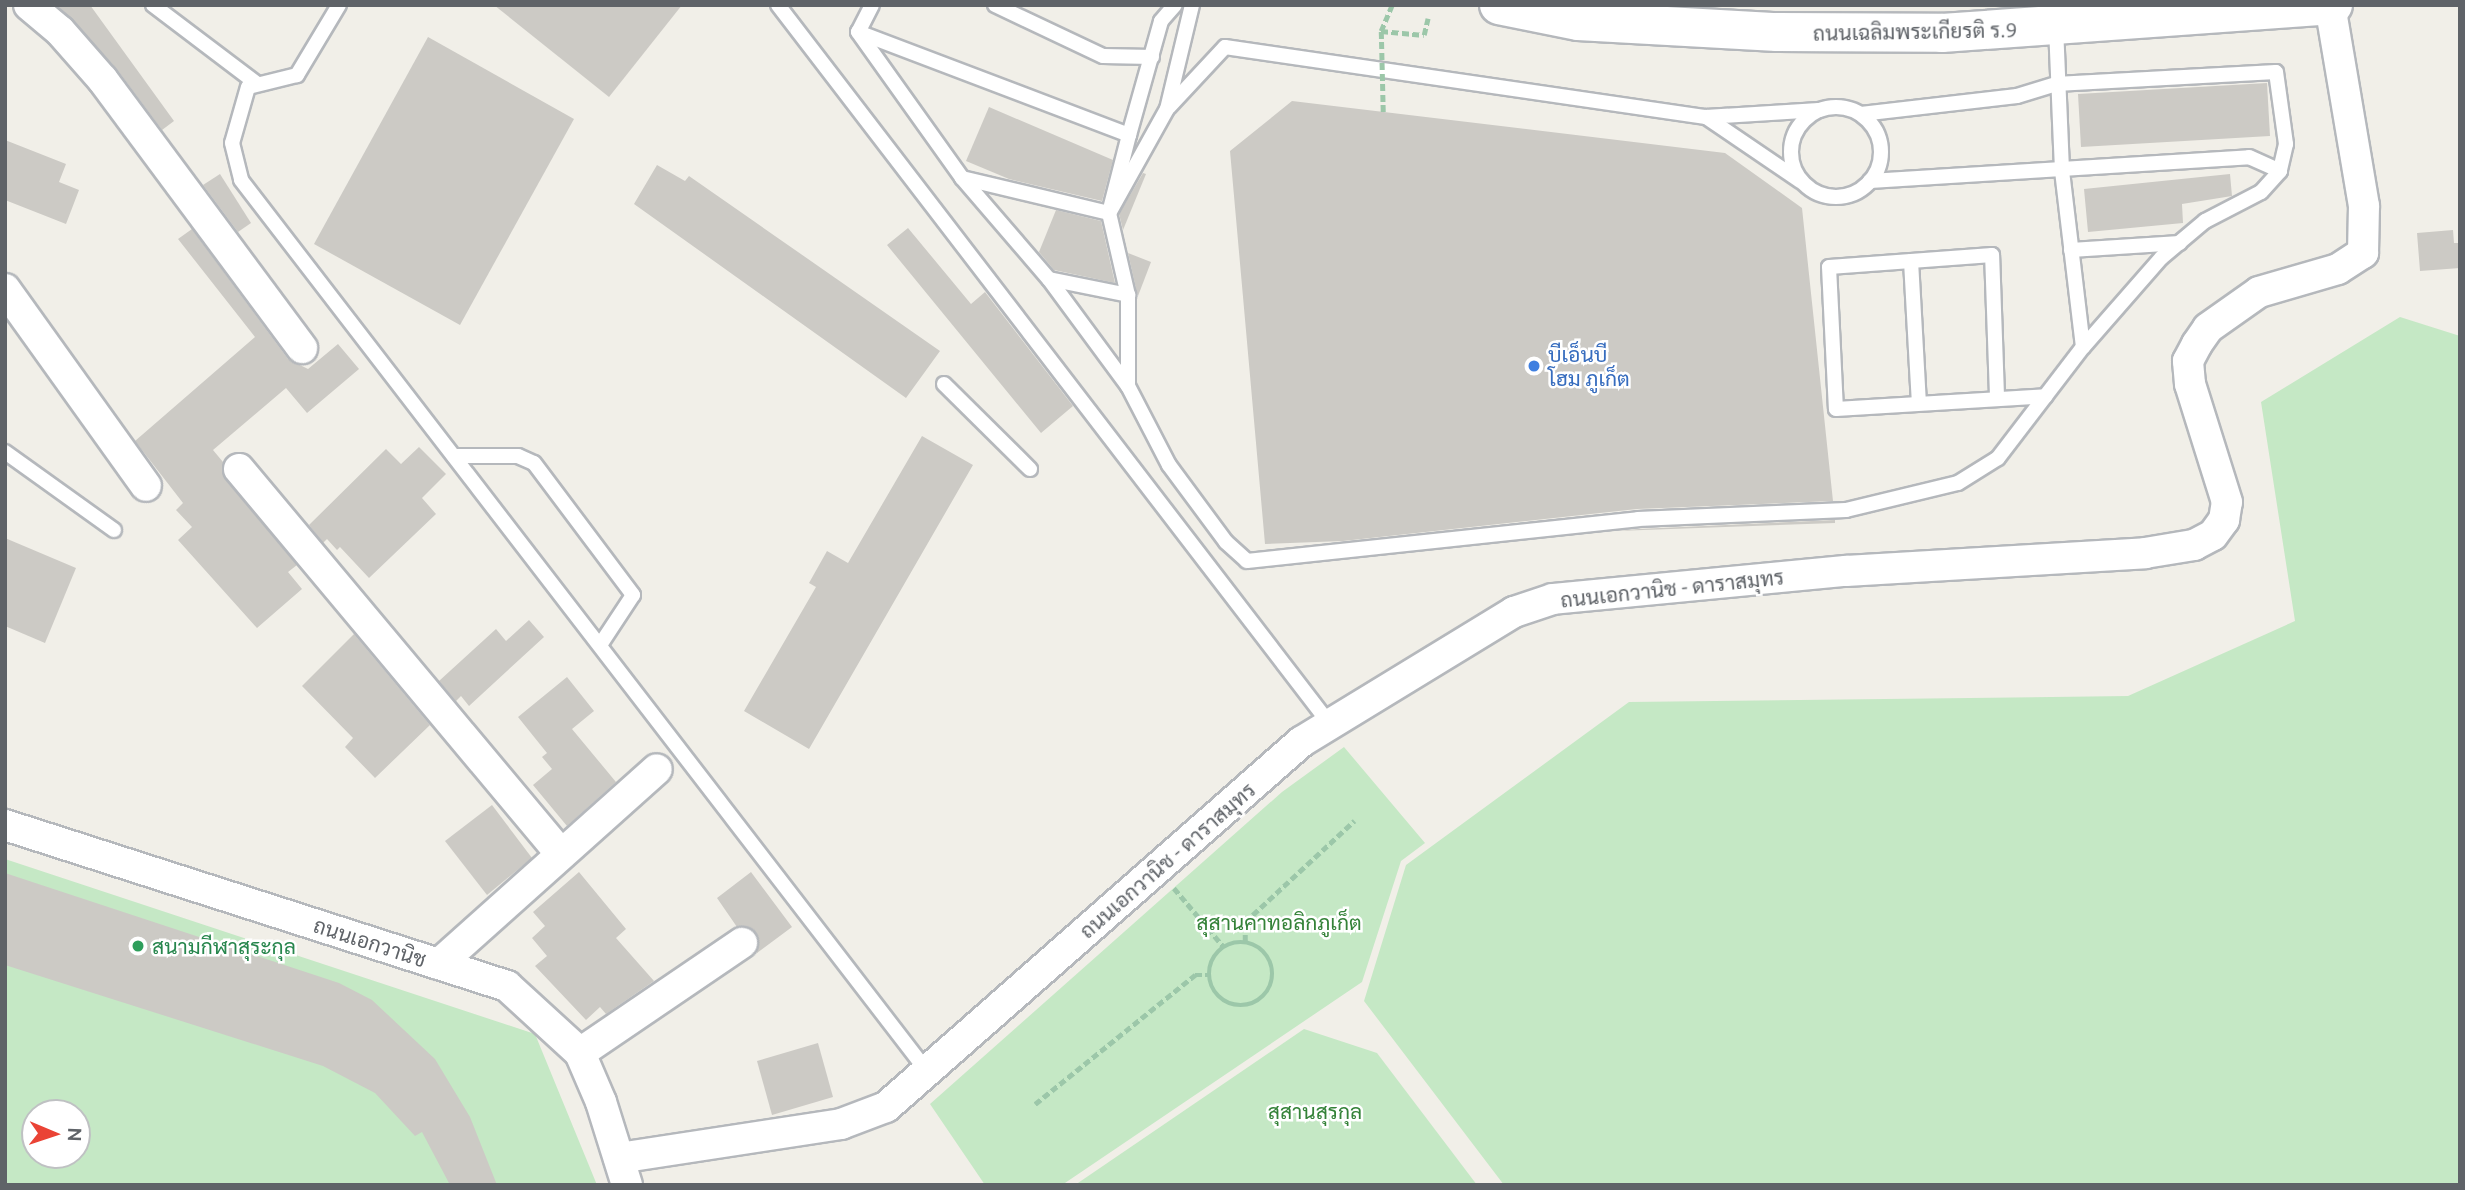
<!DOCTYPE html>
<meta charset="utf-8">
<style>
body{margin:0}
#map{position:relative;width:2465px;height:1190px;overflow:hidden;background:#f1efe8;font-family:Ubuntu,Sarabun,sans-serif}
div>[style]{position:absolute}
.green>*{inset:0;background:#c5e8c5}
.building>*{inset:0;background:#cccac5}
.path>*{height:4.5px;margin-top:-2.25px;transform-origin:0;background:repeating-linear-gradient(90deg,#9cc7a9 0 7px,transparent 0 10.5px)}
.path>.ring{margin:-2.25px;padding:0;box-sizing:content-box;background:none;border:4.5px solid #9cc7a9;border-radius:50%}
.roads{filter:drop-shadow(2px 0 #b5b8bc) drop-shadow(-2px 0 #b5b8bc) drop-shadow(0 2px #b5b8bc) drop-shadow(0 -2px #b5b8bc)}
.lane>*{height:14px;margin:-7px;padding:0 7px;transform-origin:7px;border-radius:7px;background:#fff}
.lane>.ring{margin:-7px;padding:0;box-sizing:content-box;background:none;border:14px solid #fff;border-radius:50%}
.street>*{height:30px;margin:-15px;padding:0 15px;transform-origin:15px;border-radius:15px;background:#fff}
.secondary>*{height:38px;margin:-19px;padding:0 19px;transform-origin:19px;border-radius:19px;background:#fff}
.path-bridge>*{height:4.5px;margin-top:-2.25px;transform-origin:0;background:repeating-linear-gradient(90deg,#9cc7a9 0 7px,transparent 0 10.5px)}
.dots>*{width:19px;height:19px;translate:-50% -50%;box-sizing:border-box;border:4px solid #fff;border-radius:50%}
span{translate:-50% -50%;white-space:nowrap;text-align:center;line-height:1.15;-webkit-text-stroke:5px #fff;paint-order:stroke}
.street-label{font-size:21px;color:#5f6368}
.shop-label{font-size:21px;color:#366cbe}
.left{translate:0 -50%;text-align:left}
.park-label{font-size:21px;color:#348238}
.leisure-label{font-size:21px;color:#27864d}
.frame{position:absolute;inset:0;border:7px solid #5f6368;pointer-events:none}
.north{position:absolute;left:21px;top:1099px;width:70px;height:70px;box-sizing:border-box;background:#fff;border:2px solid #bfc1c3;border-radius:50%;rotate:92deg;font-size:19px;font-weight:700;line-height:28px;text-align:center;color:#5f6368}
.north::after{content:'';display:block;margin:auto;width:24px;height:32px;background:#ea4335;clip-path:polygon(50% 0,100% 100%,50% 72%,0 100%)}
</style>
<div id="map">
<div class="green">
<i style="clip-path:polygon(2400px 317px,2460px 336px,2460px 1185px,1504px 1185px,1364px 1001px,1406px 865px,1629px 702px,2128px 696px,2295px 621px,2261px 402px)"></i>
<i style="clip-path:polygon(1344px 747px,1425px 843px,1401px 861px,1362px 982px,1062px 1185px,985px 1185px,930px 1104px,1282px 792px)"></i>
<i style="clip-path:polygon(evenodd,5px 859px,535px 1034px,597px 1185px,5px 1185px,5px 859px,35px 1113px,77px 1113px,77px 1155px,35px 1155px,35px 1113px)"></i>
<i style="clip-path:polygon(1304px 1029px,1377px 1053px,1477px 1185px,1075px 1185px)"></i>
</div>
<div class="building">
<i style="clip-path:polygon(57px 5px,90px 5px,174px 121px,162px 130px,116px 68px)"></i>
<i style="clip-path:polygon(494px 5px,682px 5px,609px 97px)"></i>
<i style="clip-path:polygon(428px 37px,574px 119px,460px 325px,314px 244px)"></i>
<i style="clip-path:polygon(2267px 83px,2270px 136px,2081px 147px,2078px 94px)"></i>
<i style="clip-path:polygon(1292px 101px,1725px 153px,1802px 208px,1833px 501px,1637px 509px,1343px 541px,1265px 544px,1230px 151px)"></i>
<i style="clip-path:polygon(989px 107px,1113px 160px,1102px 201px,1009px 179px,966px 161px)"></i>
<i style="clip-path:polygon(5px 140px,66px 164px,59px 182px,79px 190px,66px 224px,5px 200px)"></i>
<i style="clip-path:polygon(657px 165px,685px 181px,689px 176px,940px 351px,906px 398px,634px 204px)"></i>
<i style="clip-path:polygon(1143px 173px,1146px 174px,1123px 230px,1119px 214px)"></i>
<i style="clip-path:polygon(220px 174px,251px 223px,238px 232px,203px 185px)"></i>
<i style="clip-path:polygon(2230px 174px,2232px 196px,2182px 204px,2183px 223px,2088px 232px,2084px 189px)"></i>
<i style="clip-path:polygon(1056px 210px,1101px 221px,1115px 283px,1054px 270px,1039px 252px)"></i>
<i style="clip-path:polygon(908px 228px,971px 304px,985px 292px,1073px 406px,1041px 433px,887px 245px)"></i>
<i style="clip-path:polygon(192px 229px,288px 359px,308px 369px,338px 344px,359px 369px,307px 413px,286px 388px,213px 450px,223px 462px,226px 480px,297px 565px,288px 572px,302px 589px,257px 628px,178px 540px,192px 527px,176px 510px,183px 503px,135px 441px,255px 337px,178px 239px)"></i>
<i style="clip-path:polygon(2453px 230px,2454px 243px,2460px 243px,2460px 268px,2420px 271px,2417px 233px)"></i>
<i style="clip-path:polygon(1128px 253px,1151px 262px,1138px 296px,1137px 293px)"></i>
<i style="clip-path:polygon(922px 436px,973px 465px,809px 749px,744px 711px,816px 587px,809px 583px,827px 551px,848px 563px)"></i>
<i style="clip-path:polygon(419px 447px,446px 474px,422px 498px,436px 514px,369px 578px,340px 547px,337px 550px,327px 539px,323px 543px,309px 525px,386px 449px,401px 464px)"></i>
<i style="clip-path:polygon(1835px 520px,1835px 523px,1616px 531px,1639px 529px)"></i>
<i style="clip-path:polygon(5px 538px,76px 568px,45px 643px,5px 626px)"></i>
<i style="clip-path:polygon(529px 620px,544px 637px,469px 706px,461px 696px,456px 701px,439px 681px,496px 629px,506px 641px)"></i>
<i style="clip-path:polygon(354px 634px,430px 725px,375px 778px,345px 747px,353px 738px,302px 686px)"></i>
<i style="clip-path:polygon(567px 677px,594px 711px,572px 729px,616px 782px,567px 826px,533px 785px,552px 769px,542px 757px,547px 753px,518px 717px)"></i>
<i style="clip-path:polygon(492px 805px,532px 858px,487px 895px,445px 841px)"></i>
<i style="clip-path:polygon(579px 872px,626px 929px,616px 938px,654px 981px,606px 1014px,600px 1007px,586px 1020px,535px 966px,547px 956px,532px 938px,545px 926px,533px 912px)"></i>
<i style="clip-path:polygon(751px 872px,792px 927px,757px 953px,756px 933px,737px 927px,717px 898px)"></i>
<i style="clip-path:polygon(5px 873px,339px 983px,372px 1000px,435px 1059px,470px 1117px,497px 1185px,450px 1185px,422px 1132px,415px 1136px,375px 1093px,323px 1066px,5px 965px)"></i>
<i style="clip-path:polygon(818px 1043px,833px 1097px,772px 1115px,757px 1061px)"></i>
</div>
<div class="path">
<i style="left:1381px;top:31px;width:43px;rotate:5.3deg"></i>
<i style="left:1424px;top:35px;width:17px;rotate:-77deg"></i>
<i style="left:1174px;top:888px;width:76px;rotate:49.8deg"></i>
<i class="ring" style="left:1209px;top:942px;width:59.5px;height:59.5px"></i>
<i style="left:1245px;top:942px;width:20px;rotate:-90deg"></i>
<i style="left:1245px;top:922px;width:149px;rotate:-42.8deg"></i>
<i style="left:1035px;top:1104px;width:206px;rotate:-38.9deg"></i>
<i style="left:1195px;top:975px;width:13px"></i>
</div>
<div class="roads">
<div class="lane">
<i style="left:153px;top:5px;width:129px;rotate:37.1deg"></i>
<i style="left:339px;top:5px;width:82px;rotate:121deg"></i>
<i style="left:297px;top:75px;width:50px;rotate:166.2deg"></i>
<i style="left:248px;top:87px;width:58px;rotate:105.9deg"></i>
<i style="left:232px;top:143px;width:38px;rotate:76deg"></i>
<i style="left:241px;top:180px;width:1124px;rotate:52.41deg"></i>
<i style="left:778px;top:5px;width:905px;rotate:52.5deg"></i>
<i style="left:872px;top:5px;width:30px;rotate:117deg"></i>
<i style="left:858px;top:32px;width:290px;rotate:20.8deg"></i>
<i style="left:1129px;top:135px;width:118px;rotate:-74.3deg"></i>
<i style="left:1161px;top:21px;width:21px;rotate:-49deg"></i>
<i style="left:995px;top:5px;width:119px;rotate:25.3deg"></i>
<i style="left:1103px;top:56px;width:49px;rotate:1.2deg"></i>
<i style="left:1192px;top:5px;width:107px;rotate:103.5deg"></i>
<i style="left:1167px;top:109px;width:119px;rotate:119.1deg"></i>
<i style="left:1109px;top:213px;width:84px;rotate:77deg"></i>
<i style="left:1128px;top:295px;width:91px;rotate:90deg"></i>
<i style="left:1128px;top:386px;width:89px;rotate:62.6deg"></i>
<i style="left:1169px;top:465px;width:96px;rotate:53.5deg"></i>
<i style="left:1226px;top:542px;width:28px;rotate:42deg"></i>
<i style="left:1247px;top:561px;width:393px;rotate:-6.1deg"></i>
<i style="left:1638px;top:519px;width:208px;rotate:-2.5deg"></i>
<i style="left:1846px;top:510px;width:115px;rotate:-13.6deg"></i>
<i style="left:1958px;top:483px;width:47px;rotate:-32deg"></i>
<i style="left:1998px;top:458px;width:140px;rotate:-52.6deg"></i>
<i style="left:2083px;top:347px;width:178px;rotate:-96.8deg"></i>
<i style="left:2062px;top:170px;width:142px;rotate:-92.4deg"></i>
<i style="left:858px;top:32px;width:179px;rotate:54.5deg"></i>
<i style="left:962px;top:178px;width:133px;rotate:49.3deg"></i>
<i style="left:1049px;top:279px;width:133px;rotate:53.6deg"></i>
<i class="ring" style="left:1791px;top:107px;width:76px;height:76px"></i>
<i style="left:1169px;top:107px;width:82px;rotate:-47deg"></i>
<i style="left:1225px;top:47px;width:486px;rotate:8.3deg"></i>
<i style="left:1706px;top:117px;width:113px;rotate:-3.5deg"></i>
<i style="left:1861px;top:114px;width:157px;rotate:-6.6deg"></i>
<i style="left:2017px;top:96px;width:41px;rotate:-17.1deg"></i>
<i style="left:2056px;top:84px;width:220px;rotate:-3.1deg"></i>
<i style="left:2276px;top:72px;width:73px;rotate:82.1deg"></i>
<i style="left:2286px;top:144px;width:28px;rotate:103deg"></i>
<i style="left:2280px;top:171px;width:28px;rotate:132deg"></i>
<i style="left:2261px;top:192px;width:63px;rotate:152.6deg"></i>
<i style="left:2205px;top:221px;width:57px;rotate:139.9deg"></i>
<i style="left:2161px;top:258px;width:118px;rotate:131.2deg"></i>
<i style="left:1706px;top:117px;width:114px;rotate:34.2deg"></i>
<i style="left:962px;top:178px;width:151px;rotate:13.4deg"></i>
<i style="left:1109px;top:213px;width:81px;rotate:-75.6deg"></i>
<i style="left:1870px;top:181px;width:380px;rotate:-3.6deg"></i>
<i style="left:2249px;top:157px;width:34px;rotate:24deg"></i>
<i style="left:2071px;top:250px;width:109px;rotate:-3.7deg"></i>
<i style="left:1911px;top:261px;width:141px;rotate:86.8deg"></i>
<i style="left:1049px;top:279px;width:81px;rotate:11.4deg"></i>
<i style="left:944px;top:384px;width:121px;rotate:44.7deg"></i>
<i style="left:1997px;top:396px;width:141px;rotate:-92deg"></i>
<i style="left:1992px;top:255px;width:163px;rotate:175.8deg"></i>
<i style="left:1829px;top:267px;width:142px;rotate:87.2deg"></i>
<i style="left:1836px;top:409px;width:210px;rotate:-3.5deg"></i>
<i style="left:5px;top:452px;width:134px;rotate:35.6deg"></i>
<i style="left:454px;top:456px;width:64px"></i>
<i style="left:518px;top:456px;width:17px;rotate:24deg"></i>
<i style="left:534px;top:463px;width:165px;rotate:53.1deg"></i>
<i style="left:633px;top:595px;width:60px;rotate:123.4deg"></i>
</div>
<div class="street">
<i style="left:29px;top:5px;width:40px;rotate:40deg"></i>
<i style="left:60px;top:31px;width:65px;rotate:48.7deg"></i>
<i style="left:103px;top:80px;width:334px;rotate:53.4deg"></i>
<i style="left:5px;top:289px;width:242px;rotate:54.4deg"></i>
<i style="left:239px;top:469px;width:502px;rotate:50.09deg"></i>
<i style="left:5px;top:825px;width:527px;rotate:17.78deg"></i>
<i style="left:507px;top:986px;width:99px;rotate:42.5deg"></i>
<i style="left:580px;top:1053px;width:53px;rotate:66.8deg"></i>
<i style="left:601px;top:1102px;width:87px;rotate:72.6deg"></i>
<i style="left:439px;top:964px;width:292px;rotate:-41.8deg"></i>
<i style="left:580px;top:1053px;width:196px;rotate:-34.2deg"></i>
<i style="left:619px;top:1158px;width:225px;rotate:-8.7deg"></i>
<i style="left:841px;top:1124px;width:48px;rotate:-20.7deg"></i>
<i style="left:886px;top:1107px;width:553px;rotate:-41.33deg"></i>
<i style="left:1301px;top:742px;width:250px;rotate:-31.4deg"></i>
<i style="left:1514px;top:612px;width:41px;rotate:-18.4deg"></i>
<i style="left:1553px;top:599px;width:294px;rotate:-5.5deg"></i>
<i style="left:1846px;top:571px;width:300px;rotate:-3.4deg"></i>
<i style="left:2145px;top:553px;width:50px;rotate:-9.3deg"></i>
<i style="left:2194px;top:545px;width:21px;rotate:-28deg"></i>
<i style="left:2213px;top:535px;width:19px;rotate:-54deg"></i>
<i style="left:2224px;top:520px;width:18px;rotate:-81deg"></i>
<i style="left:2227px;top:502px;width:124px;rotate:-107.4deg"></i>
<i style="left:2190px;top:384px;width:23px;rotate:-95deg"></i>
<i style="left:2188px;top:361px;width:19px;rotate:-62deg"></i>
<i style="left:2197px;top:344px;width:19px;rotate:-55deg"></i>
<i style="left:2208px;top:328px;width:62px;rotate:-35.2deg"></i>
<i style="left:2259px;top:292px;width:82px;rotate:-16.2deg"></i>
<i style="left:2338px;top:269px;width:30px;rotate:-33deg"></i>
<i style="left:2363px;top:253px;width:47px;rotate:-88.8deg"></i>
<i style="left:2364px;top:206px;width:203px;rotate:-99.6deg"></i>
</div>
<div class="secondary">
<i style="left:1499px;top:5px;width:81px;rotate:11.4deg"></i>
<i style="left:1578px;top:21px;width:199px;rotate:3.2deg"></i>
<i style="left:1777px;top:32px;width:165px;rotate:0.3deg"></i>
<i style="left:1942px;top:33px;width:392px;rotate:-4.1deg"></i>
</div>
</div>
<div class="path-bridge">
<i style="left:1383px;top:112px;width:81px;rotate:-91.4deg"></i>
<i style="left:1381px;top:31px;width:28px;rotate:-67deg"></i>
</div>
<div class="dots">
<i style="left:1534px;top:366px;background:#3f7fe0"></i>
<i style="left:138px;top:946px;background:#2e9e5b"></i>
</div>
<div class="street-label">
<span style="left:1915px;top:31px;rotate:-1deg">ถนนเฉลิมพระเกียรติ ร.9</span>
<span style="left:1672px;top:588px;rotate:-6deg">ถนนเอกวานิช - ดาราสมุทร</span>
<span style="left:1167px;top:860px;rotate:-41deg">ถนนเอกวานิช - ดาราสมุทร</span>
<span style="left:370px;top:942px;rotate:18deg">ถนนเอกวานิช</span>
</div>
<div class="shop-label">
<span class="left" style="left:1548px;top:366px">บีเอ็นบี<br>โฮม ภูเก็ต</span>
</div>
<div class="park-label">
<span style="left:1279px;top:922px">สุสานคาทอลิกภูเก็ต</span>
<span style="left:1315px;top:1111px">สุสานสุรกุล</span>
</div>
<div class="leisure-label">
<span class="left" style="left:152px;top:946px">สนามกีฬาสุระกุล</span>
</div>
<div class="frame"></div>
<div class="north">N</div>
</div>
